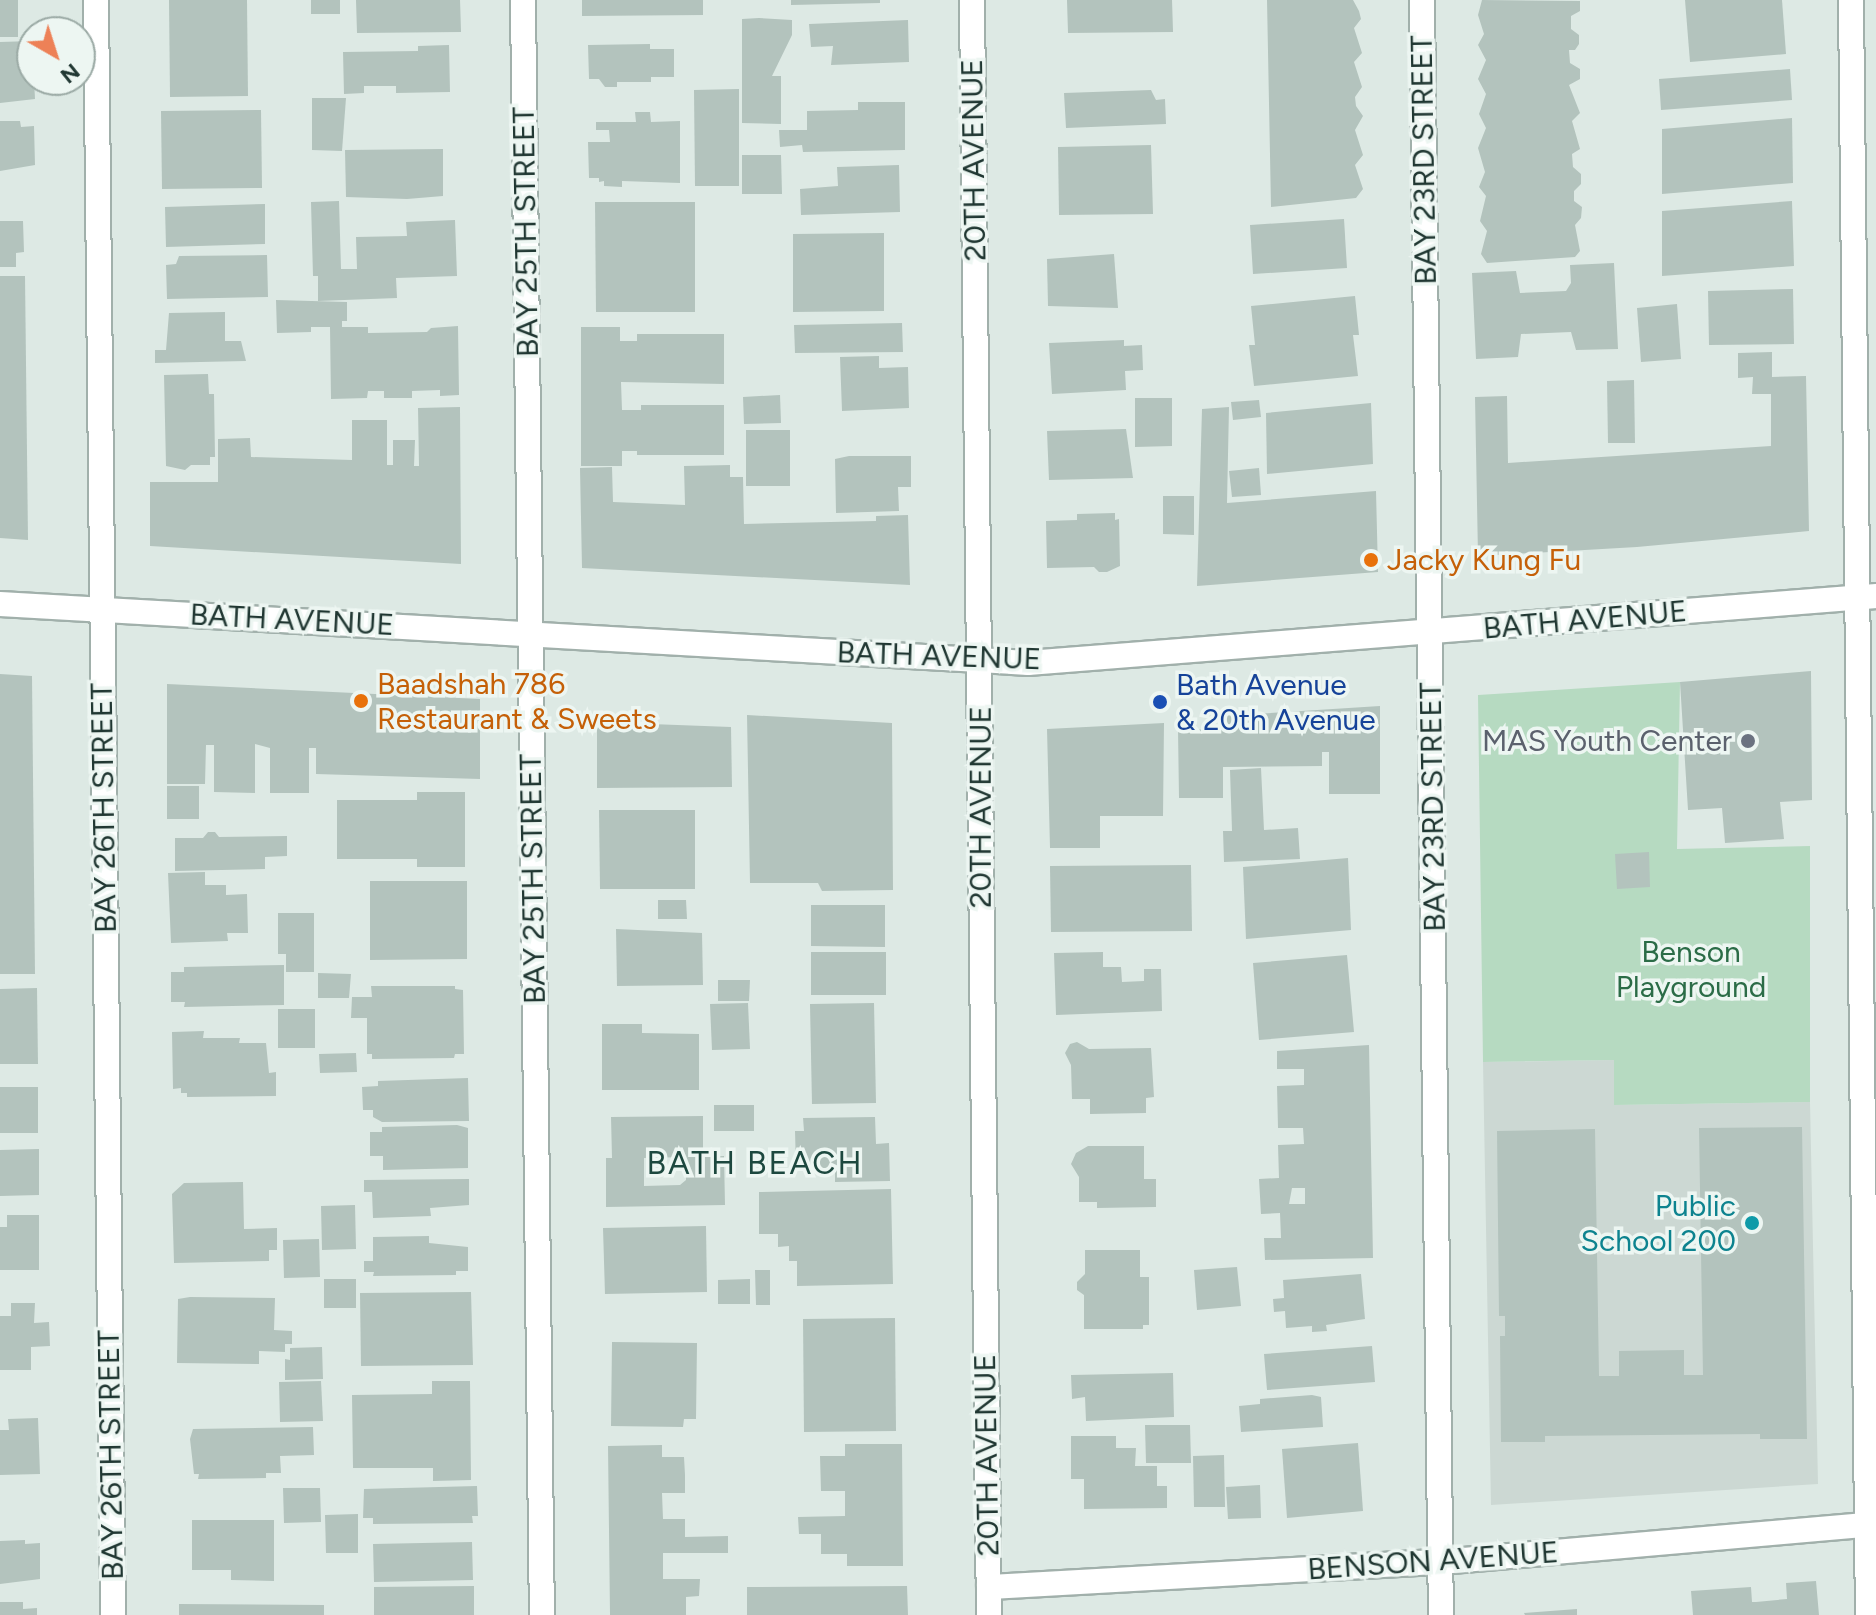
<!DOCTYPE html>
<style>
body{margin:0}
#map{position:relative;width:1876px;height:1615px;overflow:hidden;background:#dde9e4;font-family:Figtree,sans-serif}
div>[style]{position:absolute}
.built>*{inset:0;background:#ccd8d3}
.green>*{inset:0;background:#b6dac1}
.building>*{inset:0;background:#b3c3bd}
.roads{filter:drop-shadow(2px 0 #a1b0ab) drop-shadow(-2px 0 #a1b0ab) drop-shadow(0 2px #a1b0ab) drop-shadow(0 -2px #a1b0ab)}
.street>*{height:24px;margin:-12px;padding:0 12px;transform-origin:12px;border-radius:12px;background:#fff}
.secondary>*{height:24px;margin:-12px;padding:0 12px;transform-origin:12px;border-radius:12px;background:#fff}
.dots>*{width:22px;height:22px;translate:-50% -50%;box-sizing:border-box;border:4px solid #edf6f2;border-radius:50%}
span{translate:-50% -50%;white-space:nowrap;text-align:center;line-height:1.15;-webkit-text-stroke:7px #edf6f2;paint-order:stroke}
.street-label{font-size:30px;color:#203732}
.food-label{font-size:30px;color:#c56008}
.left{translate:0 -50%;text-align:left}
.transit-label{font-size:30px;color:#164399}
.worship-label{font-size:30px;color:#5b616d}
.right{translate:-100% -50%;text-align:right}
.park-label{font-size:30px;color:#2b6c47}
.culture-label{font-size:30px;color:#0d838f}
.neighbourhood-label{font-size:32px;color:#1d483f;letter-spacing:2px}
.north{position:absolute;left:16px;top:16px;width:80px;height:80px;box-sizing:border-box;background:#edf6f2;border:2px solid #9baaa5;border-radius:50%;rotate:141deg;font-size:22px;font-weight:700;line-height:32px;text-align:center;color:#203732}
.north::after{content:'';display:block;margin:auto;width:28px;height:36px;background:#ed8157;clip-path:polygon(50% 0,100% 100%,50% 72%,0 100%)}
</style>
<div id="map">
<div class="built">
<i style="clip-path:polygon(1615px 1060px,1615px 1105px,1810px 1102px,1818px 1484px,1491px 1505px,1483px 1062px)"></i>
</div>
<div class="green">
<i style="clip-path:polygon(1680px 682px,1677px 849px,1810px 846px,1810px 1102px,1614px 1105px,1614px 1060px,1483px 1062px,1478px 695px)"></i>
</div>
<div class="building">
<i style="clip-path:polygon(0 0,18px 0,18px 37px,0 37px)"></i>
<i style="clip-path:polygon(169px 0,247px 0,248px 96px,170px 97px)"></i>
<i style="clip-path:polygon(311px 0,340px 0,340px 14px,311px 14px)"></i>
<i style="clip-path:polygon(356px 0,460px 0,461px 32px,357px 33px)"></i>
<i style="clip-path:polygon(582px 0,703px 0,703px 15px,582px 16px)"></i>
<i style="clip-path:polygon(791px 0,880px 0,880px 3px,791px 5px)"></i>
<i style="clip-path:polygon(1067px 0,1172px 0,1173px 32px,1068px 33px)"></i>
<i style="clip-path:polygon(1267px 0,1353px 0,1359px 11px,1361px 19px,1354px 28px,1362px 53px,1354px 62px,1362px 87px,1355px 97px,1356px 106px,1363px 116px,1355px 130px,1363px 155px,1355px 165px,1363px 189px,1356px 198px,1271px 207px)"></i>
<i style="clip-path:polygon(1482px 0,1580px 1px,1580px 11px,1571px 16px,1571px 29px,1579px 35px,1579px 44px,1575px 50px,1569px 50px,1570px 63px,1580px 69px,1580px 79px,1569px 85px,1580px 113px,1572px 121px,1580px 149px,1572px 154px,1573px 167px,1581px 174px,1581px 184px,1574px 191px,1574px 201px,1582px 207px,1581px 218px,1575px 225px,1580px 251px,1575px 257px,1487px 263px,1481px 254px,1487px 231px,1480px 221px,1486px 196px,1479px 187px,1485px 172px,1478px 148px,1486px 128px,1479px 114px,1486px 94px,1478px 79px,1486px 60px,1478px 45px,1484px 34px,1478px 15px)"></i>
<i style="clip-path:polygon(1685px 0,1782px 0,1786px 54px,1690px 62px)"></i>
<i style="clip-path:polygon(759px 18px,792px 20px,792px 35px,772px 76px,781px 76px,781px 124px,742px 123px,742px 19px)"></i>
<i style="clip-path:polygon(908px 20px,909px 62px,831px 65px,833px 46px,811px 47px,809px 24px)"></i>
<i style="clip-path:polygon(32px 41px,35px 99px,0 103px,0 42px)"></i>
<i style="clip-path:polygon(650px 44px,650px 49px,674px 49px,674px 77px,651px 77px,651px 82px,617px 82px,617px 87px,605px 87px,599px 79px,589px 79px,588px 45px)"></i>
<i style="clip-path:polygon(449px 45px,450px 92px,396px 93px,396px 86px,364px 86px,364px 93px,344px 94px,343px 52px,418px 51px,418px 46px)"></i>
<i style="clip-path:polygon(1790px 69px,1792px 100px,1661px 110px,1659px 79px)"></i>
<i style="clip-path:polygon(739px 89px,739px 186px,695px 186px,694px 90px)"></i>
<i style="clip-path:polygon(1151px 90px,1156px 100px,1165px 99px,1166px 124px,1066px 128px,1064px 93px)"></i>
<i style="clip-path:polygon(312px 98px,346px 98px,342px 151px,312px 150px)"></i>
<i style="clip-path:polygon(858px 102px,905px 102px,905px 150px,803px 152px,802px 145px,780px 147px,779px 130px,807px 130px,807px 111px,858px 110px)"></i>
<i style="clip-path:polygon(261px 110px,262px 188px,162px 189px,161px 111px)"></i>
<i style="clip-path:polygon(635px 112px,650px 112px,651px 122px,680px 121px,680px 183px,622px 181px,622px 187px,604px 186px,604px 181px,599px 182px,599px 178px,589px 178px,588px 142px,610px 142px,609px 130px,596px 130px,596px 122px,636px 122px)"></i>
<i style="clip-path:polygon(1792px 118px,1793px 183px,1662px 194px,1662px 129px)"></i>
<i style="clip-path:polygon(0 121px,20px 121px,21px 127px,34px 126px,35px 165px,0 171px)"></i>
<i style="clip-path:polygon(1151px 145px,1153px 214px,1059px 215px,1058px 147px)"></i>
<i style="clip-path:polygon(443px 149px,443px 196px,407px 199px,346px 197px,345px 150px)"></i>
<i style="clip-path:polygon(742px 155px,781px 155px,782px 194px,742px 194px)"></i>
<i style="clip-path:polygon(899px 165px,900px 212px,801px 215px,800px 189px,838px 186px,837px 167px)"></i>
<i style="clip-path:polygon(339px 201px,341px 269px,357px 269px,356px 237px,407px 236px,406px 222px,455px 220px,457px 276px,396px 278px,397px 298px,318px 301px,318px 276px,313px 276px,311px 202px)"></i>
<i style="clip-path:polygon(1792px 201px,1794px 266px,1662px 276px,1662px 211px)"></i>
<i style="clip-path:polygon(595px 202px,695px 202px,695px 312px,596px 312px)"></i>
<i style="clip-path:polygon(265px 204px,265px 244px,166px 247px,165px 207px)"></i>
<i style="clip-path:polygon(1344px 219px,1347px 268px,1253px 274px,1250px 225px)"></i>
<i style="clip-path:polygon(0 221px,23px 221px,24px 252px,16px 253px,16px 267px,0 267px)"></i>
<i style="clip-path:polygon(884px 233px,884px 311px,793px 312px,793px 234px)"></i>
<i style="clip-path:polygon(1114px 254px,1118px 308px,1048px 306px,1047px 259px)"></i>
<i style="clip-path:polygon(267px 255px,268px 297px,167px 299px,166px 265px,176px 264px,179px 256px)"></i>
<i style="clip-path:polygon(1614px 263px,1618px 349px,1576px 350px,1571px 332px,1521px 334px,1518px 357px,1476px 359px,1472px 273px,1516px 271px,1520px 293px,1566px 291px,1571px 283px,1570px 265px)"></i>
<i style="clip-path:polygon(0 276px,25px 276px,28px 540px,0 538px)"></i>
<i style="clip-path:polygon(1793px 289px,1794px 344px,1709px 345px,1708px 291px)"></i>
<i style="clip-path:polygon(1355px 296px,1359px 335px,1353px 335px,1358px 376px,1254px 386px,1249px 345px,1255px 345px,1251px 306px)"></i>
<i style="clip-path:polygon(276px 300px,347px 302px,347px 321px,342px 321px,342px 327px,368px 327px,368px 333px,427px 332px,431px 328px,458px 326px,459px 395px,440px 396px,440px 390px,412px 391px,412px 398px,384px 398px,384px 391px,368px 391px,367px 398px,331px 399px,330px 327px,311px 327px,311px 332px,277px 333px)"></i>
<i style="clip-path:polygon(1677px 304px,1681px 359px,1641px 362px,1637px 308px)"></i>
<i style="clip-path:polygon(225px 312px,225px 341px,241px 341px,246px 361px,155px 363px,155px 350px,166px 350px,169px 313px)"></i>
<i style="clip-path:polygon(902px 323px,903px 352px,795px 353px,794px 325px)"></i>
<i style="clip-path:polygon(581px 327px,620px 327px,620px 341px,637px 341px,637px 334px,724px 334px,724px 384px,621px 382px,622px 410px,641px 410px,641px 405px,724px 405px,724px 455px,637px 455px,637px 451px,622px 451px,622px 466px,581px 466px)"></i>
<i style="clip-path:polygon(1124px 340px,1124px 346px,1142px 345px,1143px 370px,1125px 371px,1126px 390px,1052px 394px,1049px 343px)"></i>
<i style="clip-path:polygon(1772px 352px,1772px 377px,1806px 376px,1809px 531px,1637px 547px,1478px 556px,1475px 397px,1507px 396px,1508px 463px,1771px 446px,1771px 394px,1752px 394px,1753px 377px,1738px 378px,1738px 353px)"></i>
<i style="clip-path:polygon(879px 356px,879px 368px,908px 367px,909px 408px,842px 411px,840px 357px)"></i>
<i style="clip-path:polygon(208px 374px,209px 394px,214px 394px,215px 457px,210px 457px,210px 465px,191px 465px,185px 470px,166px 466px,164px 375px)"></i>
<i style="clip-path:polygon(1634px 380px,1635px 443px,1608px 443px,1607px 381px)"></i>
<i style="clip-path:polygon(780px 395px,781px 423px,744px 424px,743px 397px)"></i>
<i style="clip-path:polygon(1135px 398px,1172px 398px,1172px 446px,1135px 447px)"></i>
<i style="clip-path:polygon(1259px 400px,1261px 417px,1233px 420px,1231px 402px)"></i>
<i style="clip-path:polygon(1371px 403px,1373px 464px,1267px 474px,1266px 413px)"></i>
<i style="clip-path:polygon(460px 407px,461px 564px,150px 546px,150px 482px,218px 482px,218px 439px,250px 438px,251px 457px,352px 460px,352px 420px,387px 420px,387px 465px,393px 465px,393px 440px,415px 440px,414px 466px,419px 466px,418px 408px)"></i>
<i style="clip-path:polygon(1229px 407px,1227px 503px,1376px 491px,1378px 572px,1197px 586px,1202px 409px)"></i>
<i style="clip-path:polygon(1126px 429px,1133px 478px,1049px 480px,1047px 431px)"></i>
<i style="clip-path:polygon(746px 430px,790px 430px,790px 486px,746px 486px)"></i>
<i style="clip-path:polygon(849px 456px,911px 456px,911px 487px,898px 487px,899px 511px,836px 513px,835px 459px)"></i>
<i style="clip-path:polygon(730px 465px,730px 477px,743px 477px,744px 524px,876px 521px,876px 516px,908px 515px,910px 585px,582px 568px,580px 468px,612px 467px,613px 502px,685px 505px,684px 466px)"></i>
<i style="clip-path:polygon(1259px 468px,1261px 495px,1232px 497px,1229px 471px)"></i>
<i style="clip-path:polygon(1163px 496px,1194px 496px,1194px 535px,1163px 534px)"></i>
<i style="clip-path:polygon(1115px 513px,1115px 520px,1119px 519px,1120px 566px,1107px 572px,1099px 572px,1094px 567px,1047px 568px,1046px 521px,1077px 520px,1077px 514px)"></i>
<i style="clip-path:polygon(1811px 671px,1812px 800px,1780px 802px,1784px 839px,1725px 843px,1722px 808px,1688px 810px,1680px 682px)"></i>
<i style="clip-path:polygon(0 674px,32px 676px,35px 974px,0 974px)"></i>
<i style="clip-path:polygon(167px 684px,480px 699px,480px 779px,316px 774px,316px 748px,309px 748px,309px 793px,270px 793px,270px 748px,255px 744px,255px 793px,214px 792px,214px 745px,206px 745px,205px 784px,167px 784px)"></i>
<i style="clip-path:polygon(1380px 706px,1380px 794px,1329px 794px,1329px 752px,1322px 752px,1322px 766px,1223px 767px,1223px 798px,1179px 798px,1178px 730px,1223px 729px,1223px 716px)"></i>
<i style="clip-path:polygon(747px 715px,892px 723px,893px 890px,822px 891px,818px 883px,750px 883px)"></i>
<i style="clip-path:polygon(597px 722px,731px 727px,732px 787px,597px 788px)"></i>
<i style="clip-path:polygon(1164px 723px,1163px 816px,1100px 816px,1100px 848px,1050px 848px,1047px 729px)"></i>
<i style="clip-path:polygon(1261px 768px,1264px 830px,1298px 828px,1300px 859px,1224px 862px,1223px 831px,1232px 831px,1230px 770px)"></i>
<i style="clip-path:polygon(167px 786px,199px 786px,199px 819px,167px 819px)"></i>
<i style="clip-path:polygon(417px 792px,465px 792px,465px 867px,417px 867px,417px 859px,337px 859px,337px 800px,417px 800px)"></i>
<i style="clip-path:polygon(599px 810px,695px 810px,695px 889px,600px 889px)"></i>
<i style="clip-path:polygon(208px 832px,215px 832px,219px 837px,287px 836px,287px 856px,265px 857px,265px 869px,175px 871px,175px 838px,203px 838px)"></i>
<i style="clip-path:polygon(1649px 852px,1650px 887px,1617px 889px,1615px 854px)"></i>
<i style="clip-path:polygon(1348px 858px,1351px 930px,1246px 939px,1243px 867px)"></i>
<i style="clip-path:polygon(1191px 865px,1192px 931px,1051px 932px,1050px 866px)"></i>
<i style="clip-path:polygon(205px 872px,205px 885px,226px 885px,226px 895px,247px 894px,248px 933px,227px 933px,228px 941px,171px 943px,168px 873px)"></i>
<i style="clip-path:polygon(370px 881px,467px 881px,467px 959px,370px 960px)"></i>
<i style="clip-path:polygon(658px 900px,686px 900px,687px 919px,658px 919px)"></i>
<i style="clip-path:polygon(811px 905px,885px 905px,885px 947px,811px 946px)"></i>
<i style="clip-path:polygon(278px 913px,314px 913px,314px 972px,286px 972px,286px 954px,278px 954px)"></i>
<i style="clip-path:polygon(616px 929px,702px 933px,703px 985px,617px 986px)"></i>
<i style="clip-path:polygon(811px 952px,886px 952px,886px 995px,811px 995px)"></i>
<i style="clip-path:polygon(1103px 952px,1103px 967px,1121px 967px,1122px 982px,1144px 981px,1144px 969px,1161px 969px,1162px 1011px,1056px 1015px,1054px 953px)"></i>
<i style="clip-path:polygon(1347px 955px,1354px 1032px,1259px 1040px,1253px 963px)"></i>
<i style="clip-path:polygon(284px 965px,284px 1005px,184px 1007px,185px 1002px,171px 1002px,171px 972px,184px 972px,184px 967px)"></i>
<i style="clip-path:polygon(318px 973px,351px 974px,349px 998px,318px 998px)"></i>
<i style="clip-path:polygon(718px 980px,750px 980px,749px 1001px,718px 1001px)"></i>
<i style="clip-path:polygon(371px 986px,455px 986px,455px 989px,463px 990px,464px 1054px,455px 1054px,454px 1058px,372px 1059px,372px 1054px,367px 1054px,367px 1018px,351px 1018px,352px 997px,372px 997px)"></i>
<i style="clip-path:polygon(37px 988px,38px 1064px,0 1064px,0 989px)"></i>
<i style="clip-path:polygon(748px 1003px,750px 1049px,712px 1050px,710px 1004px)"></i>
<i style="clip-path:polygon(874px 1003px,876px 1103px,812px 1104px,810px 1004px)"></i>
<i style="clip-path:polygon(278px 1009px,315px 1009px,315px 1048px,278px 1048px)"></i>
<i style="clip-path:polygon(602px 1024px,642px 1024px,642px 1033px,699px 1034px,699px 1090px,602px 1090px)"></i>
<i style="clip-path:polygon(204px 1031px,203px 1038px,240px 1038px,239px 1043px,266px 1043px,269px 1073px,276px 1072px,276px 1096px,187px 1097px,187px 1093px,181px 1093px,181px 1088px,173px 1089px,172px 1032px)"></i>
<i style="clip-path:polygon(1077px 1042px,1089px 1049px,1151px 1048px,1154px 1097px,1146px 1098px,1146px 1113px,1090px 1114px,1090px 1099px,1072px 1099px,1071px 1065px,1065px 1053px,1070px 1044px)"></i>
<i style="clip-path:polygon(evenodd,1369px 1045px,1373px 1258px,1265px 1260px,1264px 1238px,1281px 1238px,1280px 1213px,1261px 1214px,1259px 1179px,1279px 1178px,1278px 1145px,1304px 1144px,1303px 1128px,1278px 1128px,1277px 1086px,1304px 1085px,1304px 1069px,1277px 1069px,1277px 1051px,1369px 1045px,1292px 1188px,1305px 1188px,1305px 1204px,1289px 1204px,1292px 1188px)"></i>
<i style="clip-path:polygon(356px 1053px,357px 1072px,320px 1073px,319px 1054px)"></i>
<i style="clip-path:polygon(468px 1078px,469px 1121px,382px 1122px,373px 1117px,373px 1110px,363px 1110px,362px 1087px,378px 1086px,378px 1081px)"></i>
<i style="clip-path:polygon(0 1087px,38px 1087px,38px 1133px,0 1133px)"></i>
<i style="clip-path:polygon(714px 1105px,754px 1105px,754px 1131px,714px 1131px)"></i>
<i style="clip-path:polygon(evenodd,703px 1116px,703px 1157px,724px 1156px,725px 1205px,606px 1207px,606px 1158px,612px 1158px,611px 1117px,703px 1116px,686px 1157px,686px 1180px,680px 1185px,644px 1186px,644px 1158px,686px 1157px)"></i>
<i style="clip-path:polygon(875px 1117px,876px 1144px,889px 1143px,890px 1181px,835px 1182px,835px 1169px,796px 1167px,795px 1131px,804px 1131px,803px 1118px)"></i>
<i style="clip-path:polygon(457px 1125px,468px 1128px,468px 1168px,383px 1170px,383px 1156px,370px 1156px,370px 1132px,382px 1132px,382px 1127px)"></i>
<i style="clip-path:polygon(1802px 1127px,1807px 1439px,1760px 1439px,1760px 1434px,1545px 1436px,1545px 1442px,1501px 1442px,1500px 1336px,1505px 1336px,1505px 1316px,1499px 1316px,1497px 1131px,1595px 1129px,1599px 1376px,1619px 1376px,1619px 1351px,1684px 1350px,1684px 1375px,1703px 1375px,1699px 1128px)"></i>
<i style="clip-path:polygon(1088px 1146px,1144px 1146px,1144px 1179px,1156px 1179px,1156px 1207px,1097px 1208px,1097px 1202px,1079px 1202px,1079px 1177px,1071px 1164px,1076px 1153px)"></i>
<i style="clip-path:polygon(39px 1149px,39px 1195px,0 1196px,0 1150px)"></i>
<i style="clip-path:polygon(469px 1179px,469px 1205px,430px 1208px,431px 1216px,373px 1218px,372px 1192px,364px 1192px,364px 1180px)"></i>
<i style="clip-path:polygon(243px 1182px,244px 1229px,277px 1228px,277px 1250px,269px 1250px,269px 1261px,174px 1263px,172px 1194px,184px 1183px)"></i>
<i style="clip-path:polygon(891px 1189px,893px 1284px,797px 1286px,797px 1261px,789px 1261px,789px 1246px,778px 1247px,778px 1234px,759px 1234px,759px 1192px)"></i>
<i style="clip-path:polygon(355px 1205px,356px 1249px,322px 1250px,321px 1206px)"></i>
<i style="clip-path:polygon(7px 1215px,39px 1215px,39px 1270px,0 1270px,0 1227px,7px 1227px)"></i>
<i style="clip-path:polygon(706px 1226px,707px 1292px,605px 1294px,603px 1228px)"></i>
<i style="clip-path:polygon(429px 1236px,429px 1243px,468px 1247px,468px 1271px,456px 1271px,456px 1275px,373px 1276px,374px 1272px,364px 1272px,364px 1261px,373px 1261px,373px 1237px)"></i>
<i style="clip-path:polygon(319px 1239px,320px 1277px,284px 1278px,283px 1240px)"></i>
<i style="clip-path:polygon(1085px 1250px,1140px 1250px,1140px 1277px,1149px 1277px,1149px 1325px,1143px 1325px,1143px 1329px,1084px 1329px,1084px 1295px,1077px 1290px,1077px 1282px,1085px 1274px)"></i>
<i style="clip-path:polygon(1237px 1267px,1241px 1306px,1197px 1310px,1194px 1270px)"></i>
<i style="clip-path:polygon(755px 1270px,770px 1270px,770px 1305px,756px 1305px)"></i>
<i style="clip-path:polygon(1361px 1274px,1365px 1319px,1326px 1325px,1327px 1331px,1312px 1332px,1312px 1326px,1286px 1328px,1285px 1311px,1274px 1312px,1273px 1299px,1284px 1298px,1283px 1280px)"></i>
<i style="clip-path:polygon(324px 1279px,356px 1279px,356px 1308px,324px 1308px)"></i>
<i style="clip-path:polygon(750px 1279px,750px 1304px,718px 1304px,718px 1280px)"></i>
<i style="clip-path:polygon(471px 1292px,473px 1365px,361px 1366px,360px 1293px)"></i>
<i style="clip-path:polygon(190px 1297px,275px 1298px,274px 1330px,292px 1331px,292px 1344px,285px 1344px,285px 1352px,259px 1351px,259px 1364px,177px 1363px,178px 1299px)"></i>
<i style="clip-path:polygon(11px 1303px,35px 1303px,34px 1323px,49px 1322px,50px 1346px,31px 1347px,31px 1370px,0 1370px,0 1316px,11px 1316px)"></i>
<i style="clip-path:polygon(895px 1318px,896px 1431px,804px 1432px,803px 1319px)"></i>
<i style="clip-path:polygon(612px 1342px,697px 1343px,696px 1419px,684px 1419px,683px 1427px,611px 1426px)"></i>
<i style="clip-path:polygon(1372px 1346px,1375px 1382px,1267px 1390px,1264px 1354px)"></i>
<i style="clip-path:polygon(322px 1347px,323px 1379px,285px 1380px,285px 1359px,290px 1360px,290px 1348px)"></i>
<i style="clip-path:polygon(1173px 1373px,1174px 1417px,1086px 1421px,1085px 1397px,1072px 1399px,1071px 1375px)"></i>
<i style="clip-path:polygon(321px 1381px,323px 1421px,280px 1422px,279px 1382px)"></i>
<i style="clip-path:polygon(432px 1381px,470px 1381px,471px 1480px,433px 1481px,433px 1468px,353px 1468px,352px 1395px,432px 1394px)"></i>
<i style="clip-path:polygon(1312px 1395px,1321px 1397px,1323px 1427px,1241px 1432px,1239px 1406px,1260px 1404px,1260px 1399px)"></i>
<i style="clip-path:polygon(38px 1418px,40px 1474px,0 1475px,0 1430px,9px 1430px,8px 1419px)"></i>
<i style="clip-path:polygon(1145px 1425px,1190px 1425px,1191px 1463px,1146px 1463px)"></i>
<i style="clip-path:polygon(313px 1427px,314px 1455px,280px 1456px,281px 1473px,266px 1473px,266px 1478px,198px 1479px,199px 1474px,194px 1474px,190px 1439px,193px 1429px)"></i>
<i style="clip-path:polygon(1071px 1436px,1116px 1436px,1116px 1448px,1136px 1448px,1135px 1466px,1157px 1466px,1157px 1486px,1167px 1486px,1167px 1508px,1084px 1509px,1084px 1479px,1071px 1479px)"></i>
<i style="clip-path:polygon(1358px 1443px,1363px 1511px,1287px 1518px,1282px 1449px)"></i>
<i style="clip-path:polygon(845px 1444px,902px 1444px,903px 1566px,847px 1566px,847px 1554px,821px 1554px,821px 1534px,799px 1534px,798px 1517px,845px 1516px,845px 1491px,821px 1491px,820px 1456px,845px 1456px)"></i>
<i style="clip-path:polygon(662px 1445px,662px 1457px,684px 1457px,685px 1475px,685px 1493px,662px 1493px,663px 1519px,685px 1519px,685px 1537px,728px 1536px,728px 1553px,663px 1553px,663px 1579px,700px 1579px,699px 1596px,686px 1597px,686px 1615px,610px 1615px,608px 1446px)"></i>
<i style="clip-path:polygon(1224px 1455px,1225px 1507px,1194px 1507px,1193px 1456px)"></i>
<i style="clip-path:polygon(1260px 1485px,1261px 1518px,1228px 1519px,1226px 1487px)"></i>
<i style="clip-path:polygon(477px 1486px,478px 1516px,472px 1516px,473px 1523px,373px 1524px,373px 1518px,363px 1518px,364px 1489px)"></i>
<i style="clip-path:polygon(283px 1488px,320px 1488px,321px 1522px,284px 1523px)"></i>
<i style="clip-path:polygon(358px 1514px,358px 1553px,326px 1553px,325px 1515px)"></i>
<i style="clip-path:polygon(192px 1520px,274px 1520px,274px 1581px,231px 1580px,231px 1570px,192px 1570px)"></i>
<i style="clip-path:polygon(25px 1540px,25px 1544px,40px 1543px,40px 1579px,0 1584px,0 1541px)"></i>
<i style="clip-path:polygon(472px 1542px,473px 1580px,374px 1582px,373px 1544px)"></i>
<i style="clip-path:polygon(1816px 1581px,1819px 1615px,1693px 1615px,1691px 1591px,1751px 1587px,1752px 1602px,1756px 1602px,1787px 1599px,1786px 1583px)"></i>
<i style="clip-path:polygon(474px 1586px,474px 1615px,374px 1615px,374px 1587px)"></i>
<i style="clip-path:polygon(907px 1586px,908px 1615px,747px 1615px,747px 1587px)"></i>
<i style="clip-path:polygon(0 1602px,23px 1602px,23px 1609px,37px 1608px,37px 1615px,0 1615px)"></i>
<i style="clip-path:polygon(179px 1604px,324px 1605px,324px 1615px,179px 1615px)"></i>
<i style="clip-path:polygon(1577px 1609px,1577px 1615px,1525px 1615px,1524px 1613px)"></i>
</div>
<div class="roads">
<div class="street">
<i style="left:96px;top:0;width:1615px;rotate:89.4deg"></i>
<i style="left:523px;top:0;width:1615px;rotate:89.33deg"></i>
<i style="left:1422px;top:0;width:1615px;rotate:89.33deg"></i>
<i style="left:1851px;top:0;width:1615px;rotate:89.4deg"></i>
</div>
<div class="secondary">
<i style="left:972px;top:0;width:1615px;rotate:89.4deg"></i>
<i style="left:0;top:604px;width:1030px;rotate:3.28deg"></i>
<i style="left:1028px;top:663px;width:851px;rotate:-4.52deg"></i>
<i style="left:989px;top:1587px;width:453px;rotate:-3.2deg"></i>
<i style="left:1441px;top:1562px;width:437px;rotate:-5deg"></i>
</div>
</div>
<div class="dots">
<i style="left:1371px;top:560px;background:#e8710a"></i>
<i style="left:361px;top:701px;background:#e8710a"></i>
<i style="left:1160px;top:702px;background:#1a4fb4"></i>
<i style="left:1748px;top:741px;background:#6b7280"></i>
<i style="left:1752px;top:1223px;background:#0f9aa8"></i>
</div>
<div class="street-label">
<span style="left:974px;top:160px;rotate:-91deg">20TH AVENUE</span>
<span style="left:1424px;top:160px;rotate:-91deg">BAY 23RD STREET</span>
<span style="left:526px;top:232px;rotate:-91deg">BAY 25TH STREET</span>
<span style="left:292px;top:620px;rotate:3deg">BATH AVENUE</span>
<span style="left:1585px;top:620px;rotate:-5deg">BATH AVENUE</span>
<span style="left:939px;top:656px;rotate:2deg">BATH AVENUE</span>
<span style="left:981px;top:807px;rotate:-90deg">20TH AVENUE</span>
<span style="left:1433px;top:807px;rotate:-91deg">BAY 23RD STREET</span>
<span style="left:104px;top:808px;rotate:-91deg">BAY 26TH STREET</span>
<span style="left:533px;top:879px;rotate:-91deg">BAY 25TH STREET</span>
<span style="left:111px;top:1455px;rotate:-91deg">BAY 26TH STREET</span>
<span style="left:987px;top:1455px;rotate:-91deg">20TH AVENUE</span>
<span style="left:1433px;top:1561px;rotate:-4deg">BENSON AVENUE</span>
</div>
<div class="food-label">
<span class="left" style="left:1387px;top:560px">Jacky Kung Fu</span>
<span class="left" style="left:377px;top:701px">Baadshah 786<br>Restaurant &amp; Sweets</span>
</div>
<div class="transit-label">
<span class="left" style="left:1176px;top:702px">Bath Avenue<br>&amp; 20th Avenue</span>
</div>
<div class="worship-label">
<span class="right" style="left:1732px;top:741px">MAS Youth Center</span>
</div>
<div class="park-label">
<span style="left:1691px;top:969px">Benson<br>Playground</span>
</div>
<div class="culture-label">
<span class="right" style="left:1736px;top:1223px">Public<br>School 200</span>
</div>
<div class="neighbourhood-label">
<span style="left:755px;top:1163px">BATH BEACH</span>
</div>
<div class="north">N</div>
</div>
